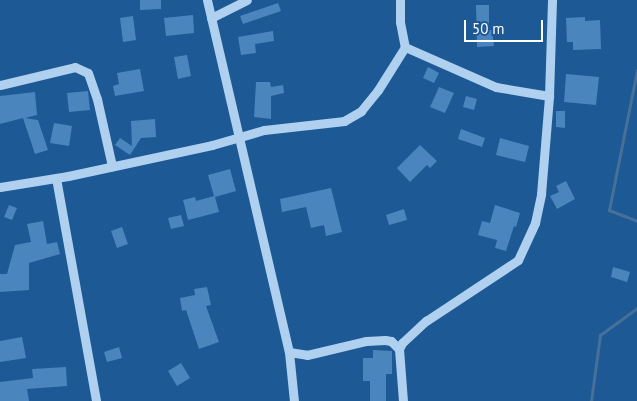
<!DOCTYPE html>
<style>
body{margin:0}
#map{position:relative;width:637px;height:401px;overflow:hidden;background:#1c5995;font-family:"PT Sans",sans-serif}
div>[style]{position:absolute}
.stream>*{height:3px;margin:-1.5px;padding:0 1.5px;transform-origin:1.5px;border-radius:1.5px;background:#46709a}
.building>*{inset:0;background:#4a85be}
.minor>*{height:9px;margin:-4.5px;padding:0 4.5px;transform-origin:4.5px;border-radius:4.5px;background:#afd0ef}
span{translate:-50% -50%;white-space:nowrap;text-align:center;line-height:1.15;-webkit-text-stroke:4px #1c5995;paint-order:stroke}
.scale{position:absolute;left:464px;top:20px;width:79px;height:22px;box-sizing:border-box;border:2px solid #fff;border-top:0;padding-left:6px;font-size:15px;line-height:18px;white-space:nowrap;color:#fff;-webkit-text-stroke:4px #1c5995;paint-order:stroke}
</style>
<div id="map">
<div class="stream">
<i style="left:637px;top:70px;width:143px;rotate:101.3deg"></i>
<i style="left:609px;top:210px;width:30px;rotate:21deg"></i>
<i style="left:591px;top:401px;width:67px;rotate:-82.2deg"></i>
<i style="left:600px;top:335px;width:46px;rotate:-36.1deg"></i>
</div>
<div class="building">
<i style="clip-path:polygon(140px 0,161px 0,161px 9px,140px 10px)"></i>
<i style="clip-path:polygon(278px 3px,281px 11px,243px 24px,240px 16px)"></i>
<i style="clip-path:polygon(476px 5px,489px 5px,489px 30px,492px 30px,494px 46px,477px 47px)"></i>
<i style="clip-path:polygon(193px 15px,194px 33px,166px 36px,164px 18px)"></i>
<i style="clip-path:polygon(133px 16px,136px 40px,123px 42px,120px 18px)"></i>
<i style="clip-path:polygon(585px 17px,585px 21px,600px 20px,601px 49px,573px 50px,573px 42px,567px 42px,566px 18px)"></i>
<i style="clip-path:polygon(273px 31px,274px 41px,255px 44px,256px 53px,241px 55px,238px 37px)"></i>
<i style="clip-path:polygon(187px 55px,191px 76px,178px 79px,174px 57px)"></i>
<i style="clip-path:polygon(428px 67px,439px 73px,434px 83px,423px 78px)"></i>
<i style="clip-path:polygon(140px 69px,144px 91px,115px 96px,113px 86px,119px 84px,117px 73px)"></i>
<i style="clip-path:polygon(566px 74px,599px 77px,596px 105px,564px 102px)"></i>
<i style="clip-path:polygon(256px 82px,270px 82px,271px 87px,283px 85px,284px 93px,271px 96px,271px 119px,254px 117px)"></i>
<i style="clip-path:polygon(439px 87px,454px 93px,445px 113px,430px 107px)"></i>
<i style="clip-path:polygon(88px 91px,90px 110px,69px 112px,67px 93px)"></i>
<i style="clip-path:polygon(35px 92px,37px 115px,25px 118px,38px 120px,48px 150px,35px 154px,23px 118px,0 124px,0 96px)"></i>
<i style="clip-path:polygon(466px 96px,477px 99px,474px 110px,463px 107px)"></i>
<i style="clip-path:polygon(556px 111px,565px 111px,565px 128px,556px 127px)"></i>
<i style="clip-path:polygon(155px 119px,156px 137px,141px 138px,130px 155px,115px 145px,120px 138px,132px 146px,131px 121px)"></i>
<i style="clip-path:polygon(54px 123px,72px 126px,69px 146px,50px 143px)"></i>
<i style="clip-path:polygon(461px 129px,485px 138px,482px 147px,458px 139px)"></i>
<i style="clip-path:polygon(500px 138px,529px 146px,525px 162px,496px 155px)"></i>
<i style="clip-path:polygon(420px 145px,437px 161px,430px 168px,427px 165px,410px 182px,397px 168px)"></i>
<i style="clip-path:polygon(230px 169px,236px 191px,215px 197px,219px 212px,188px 220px,183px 200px,195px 197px,196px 201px,214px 196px,208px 175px)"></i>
<i style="clip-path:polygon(566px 181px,575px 199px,557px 209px,550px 196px,559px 192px,556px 186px)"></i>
<i style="clip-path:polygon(331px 188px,342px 232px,326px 236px,324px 225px,311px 228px,306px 207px,282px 212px,280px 199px)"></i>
<i style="clip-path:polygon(9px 205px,17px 208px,12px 220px,4px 217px)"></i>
<i style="clip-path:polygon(495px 205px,520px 213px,516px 227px,514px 226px,506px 251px,495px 248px,497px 240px,478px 235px,482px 221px,490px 223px)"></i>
<i style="clip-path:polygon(404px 209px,407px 220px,389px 225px,386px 215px)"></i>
<i style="clip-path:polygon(181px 215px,184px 226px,171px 229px,168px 218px)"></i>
<i style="clip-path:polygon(43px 221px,47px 244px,57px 242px,60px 254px,29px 263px,29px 290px,0 292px,0 274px,7px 274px,15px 245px,31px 242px,27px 224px)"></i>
<i style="clip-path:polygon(122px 227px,128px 244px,117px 248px,111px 231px)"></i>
<i style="clip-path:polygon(613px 267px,630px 272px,627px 282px,611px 277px)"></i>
<i style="clip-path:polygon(207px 287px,211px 305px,206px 306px,219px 342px,199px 349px,186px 310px,182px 311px,180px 298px,195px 295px,194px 289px)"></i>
<i style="clip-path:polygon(22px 337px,26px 358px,0 362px,0 341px)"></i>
<i style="clip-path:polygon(119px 347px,122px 358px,107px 362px,104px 352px)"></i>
<i style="clip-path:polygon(373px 350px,392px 351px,392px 374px,386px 374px,386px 401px,370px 401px,370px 381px,363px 381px,363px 358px,373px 358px)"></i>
<i style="clip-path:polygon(181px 363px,190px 378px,177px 386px,168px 371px)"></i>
<i style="clip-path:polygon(66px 367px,67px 386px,27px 389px,29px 401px,0 401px,0 382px,33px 378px,32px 369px)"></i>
</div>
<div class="minor">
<i style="left:207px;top:0;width:361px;rotate:76.9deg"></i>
<i style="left:289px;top:352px;width:49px;rotate:84.2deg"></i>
<i style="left:400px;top:0;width:22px;rotate:90deg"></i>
<i style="left:400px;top:22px;width:25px;rotate:79deg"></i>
<i style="left:405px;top:47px;width:99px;rotate:23.7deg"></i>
<i style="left:496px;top:87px;width:54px;rotate:9.6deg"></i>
<i style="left:211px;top:18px;width:40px;rotate:-26.6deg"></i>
<i style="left:0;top:85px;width:77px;rotate:-13.5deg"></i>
<i style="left:75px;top:67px;width:14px;rotate:25deg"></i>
<i style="left:88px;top:73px;width:28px;rotate:71deg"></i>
<i style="left:97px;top:99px;width:69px;rotate:77.4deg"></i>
<i style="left:56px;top:178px;width:227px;rotate:79.8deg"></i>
<i style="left:0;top:187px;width:69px;rotate:-9.2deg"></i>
<i style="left:68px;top:176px;width:147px;rotate:-12.1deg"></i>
<i style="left:212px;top:145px;width:54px;rotate:-16.1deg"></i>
<i style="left:264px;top:130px;width:81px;rotate:-6.4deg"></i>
<i style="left:344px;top:121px;width:20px;rotate:-30deg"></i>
<i style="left:361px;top:111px;width:27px;rotate:-51deg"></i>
<i style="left:378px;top:90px;width:51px;rotate:-57.9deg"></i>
<i style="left:289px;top:352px;width:18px;rotate:9deg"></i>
<i style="left:307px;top:355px;width:61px;rotate:-13.3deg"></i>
<i style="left:366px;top:341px;width:19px;rotate:-3deg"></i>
<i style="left:385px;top:340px;width:6px;rotate:9deg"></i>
<i style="left:391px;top:341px;width:11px;rotate:45deg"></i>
<i style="left:403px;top:401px;width:52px;rotate:-94.4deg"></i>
<i style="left:399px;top:349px;width:7px;rotate:-63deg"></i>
<i style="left:402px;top:343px;width:33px;rotate:-43deg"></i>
<i style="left:426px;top:321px;width:110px;rotate:-33.5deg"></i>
<i style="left:518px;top:260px;width:41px;rotate:-65.3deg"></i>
<i style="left:535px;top:223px;width:30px;rotate:-78deg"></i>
<i style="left:541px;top:194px;width:98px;rotate:-85.3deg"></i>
<i style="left:549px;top:96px;width:96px;rotate:-88.2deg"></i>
</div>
<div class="scale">50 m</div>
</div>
